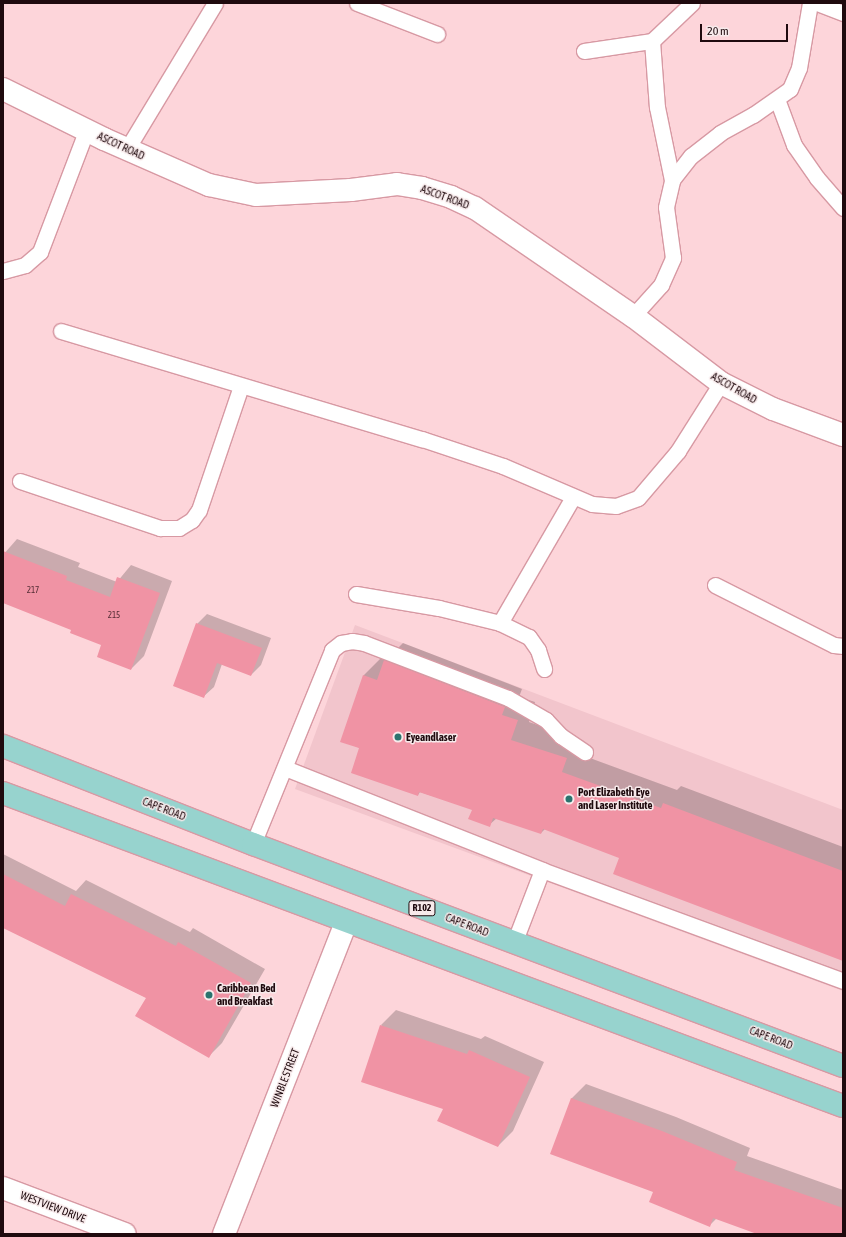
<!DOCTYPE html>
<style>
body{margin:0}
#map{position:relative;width:846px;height:1237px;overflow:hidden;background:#fdd5da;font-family:"Asap Condensed",sans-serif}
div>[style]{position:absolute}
.built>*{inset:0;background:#f2c5cc}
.shadow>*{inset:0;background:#0003}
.building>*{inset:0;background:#f093a4}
.roads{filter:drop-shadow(1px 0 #d799a3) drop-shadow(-1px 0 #d799a3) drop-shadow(0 1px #d799a3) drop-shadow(0 -1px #d799a3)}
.service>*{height:15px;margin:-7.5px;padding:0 7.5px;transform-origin:7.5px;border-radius:7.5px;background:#fff}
.minor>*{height:22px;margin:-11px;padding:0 11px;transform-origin:11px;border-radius:11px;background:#fff}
.primary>*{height:22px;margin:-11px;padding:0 11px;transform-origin:11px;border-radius:11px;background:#97d3ce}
.dots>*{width:11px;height:11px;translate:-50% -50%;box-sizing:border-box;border:2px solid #f7eaeb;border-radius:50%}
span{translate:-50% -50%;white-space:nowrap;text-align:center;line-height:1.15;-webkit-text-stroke:3px #f7eaeb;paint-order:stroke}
.number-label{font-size:9px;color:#532c34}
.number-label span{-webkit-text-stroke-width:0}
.shield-label span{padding:1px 3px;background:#f7eaeb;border:1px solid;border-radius:3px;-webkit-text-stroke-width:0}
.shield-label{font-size:10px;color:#1f0a0e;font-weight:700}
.street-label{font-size:11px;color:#1f0a0e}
.poi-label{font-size:11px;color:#1f0a0e;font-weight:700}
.left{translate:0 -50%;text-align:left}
.frame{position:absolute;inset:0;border:4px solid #1f0a0e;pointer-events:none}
.scale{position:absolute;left:700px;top:24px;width:88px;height:18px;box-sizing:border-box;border:2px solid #1f0a0e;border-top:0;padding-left:5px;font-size:12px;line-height:14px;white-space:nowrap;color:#1f0a0e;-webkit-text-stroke:3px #f7eaeb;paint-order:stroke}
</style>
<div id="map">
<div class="built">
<i style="clip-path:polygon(355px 625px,843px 810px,843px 991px,295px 789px)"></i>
</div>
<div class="shadow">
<i style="clip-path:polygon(17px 539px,80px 563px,78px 567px,117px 582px,131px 565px,172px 581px,144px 656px,131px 669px,103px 644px,72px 629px,3px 602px,3px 555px)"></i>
<i style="clip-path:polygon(207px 614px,271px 638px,261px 665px,251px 675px,222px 664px,214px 687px,203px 697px,197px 624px)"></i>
<i style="clip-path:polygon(403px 643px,522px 689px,519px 697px,535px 702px,529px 722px,584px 741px,579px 754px,677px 790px,681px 786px,843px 847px,843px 958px,621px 857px,545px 829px,541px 833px,497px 818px,489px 825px,473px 809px,420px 792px,418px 795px,360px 748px,342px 741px,364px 675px,382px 657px,387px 659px)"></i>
<i style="clip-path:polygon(3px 854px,76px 891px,86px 880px,190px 932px,193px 928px,265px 969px,222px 1043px,208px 1057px,147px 998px,3px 926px)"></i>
<i style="clip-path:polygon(396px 1010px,481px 1039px,485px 1036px,544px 1062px,513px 1131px,498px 1146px,444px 1108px,381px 1025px)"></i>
<i style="clip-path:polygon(586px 1084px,676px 1117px,750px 1148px,747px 1156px,843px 1190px,843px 1234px,760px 1234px,717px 1218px,709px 1226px,654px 1191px,552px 1153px,572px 1098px)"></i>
</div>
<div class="building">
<i style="clip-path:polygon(3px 551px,67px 576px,66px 580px,110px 597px,117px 577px,160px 593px,131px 670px,97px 657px,101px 645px,70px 633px,71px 630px,3px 603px)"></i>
<i style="clip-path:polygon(196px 623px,262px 648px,251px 676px,217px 663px,204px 698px,173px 686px)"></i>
<i style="clip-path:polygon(384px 660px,505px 707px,502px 715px,518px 720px,511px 740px,567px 758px,562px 772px,661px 808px,663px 803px,843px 871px,843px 961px,613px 874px,619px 858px,543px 829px,541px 834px,493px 818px,490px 827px,468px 819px,472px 810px,419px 792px,418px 796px,351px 773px,359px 748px,340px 742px,363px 675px,377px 680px)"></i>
<i style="clip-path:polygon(3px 874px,65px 906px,71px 894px,176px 946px,178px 942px,251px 983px,209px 1058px,135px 1016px,146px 998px,3px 928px)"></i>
<i style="clip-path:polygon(380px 1025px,467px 1054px,469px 1050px,530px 1077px,498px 1147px,437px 1121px,443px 1109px,361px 1082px)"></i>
<i style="clip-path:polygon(571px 1098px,662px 1131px,737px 1162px,734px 1170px,843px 1208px,843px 1234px,757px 1234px,713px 1218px,710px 1227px,649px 1202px,653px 1192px,550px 1154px)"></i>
</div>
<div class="roads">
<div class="service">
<i style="left:357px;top:3px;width:86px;rotate:21.2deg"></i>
<i style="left:817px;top:3px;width:28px;rotate:21deg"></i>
<i style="left:652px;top:41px;width:66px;rotate:85.7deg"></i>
<i style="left:657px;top:107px;width:75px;rotate:78.4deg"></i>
<i style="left:584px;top:51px;width:69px;rotate:-8.4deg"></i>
<i style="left:652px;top:41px;width:55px;rotate:-43.5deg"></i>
<i style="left:777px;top:99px;width:49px;rotate:69.7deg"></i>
<i style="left:794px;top:145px;width:40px;rotate:55.1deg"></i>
<i style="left:817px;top:178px;width:40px;rotate:49deg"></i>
<i style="left:127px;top:149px;width:170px;rotate:-58.9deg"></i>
<i style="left:3px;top:271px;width:23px;rotate:-15deg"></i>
<i style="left:25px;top:265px;width:20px;rotate:-41deg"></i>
<i style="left:40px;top:252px;width:132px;rotate:-69.1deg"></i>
<i style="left:633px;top:316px;width:42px;rotate:-47.9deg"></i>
<i style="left:661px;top:285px;width:30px;rotate:-66deg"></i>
<i style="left:673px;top:258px;width:51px;rotate:-97.8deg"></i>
<i style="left:666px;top:207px;width:28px;rotate:-77deg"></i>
<i style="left:672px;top:180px;width:31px;rotate:-52deg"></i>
<i style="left:691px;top:156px;width:37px;rotate:-38deg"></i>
<i style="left:720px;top:133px;width:38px;rotate:-29deg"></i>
<i style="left:753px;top:115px;width:45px;rotate:-35.1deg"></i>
<i style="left:790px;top:89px;width:23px;rotate:-67deg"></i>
<i style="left:799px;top:68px;width:66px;rotate:-80.4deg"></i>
<i style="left:61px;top:331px;width:377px;rotate:16.7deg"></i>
<i style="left:422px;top:439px;width:85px;rotate:18.4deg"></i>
<i style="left:503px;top:466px;width:97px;rotate:23.1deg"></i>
<i style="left:592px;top:504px;width:24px;rotate:5deg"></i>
<i style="left:616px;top:506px;width:23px;rotate:-20deg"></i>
<i style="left:638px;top:498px;width:62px;rotate:-49.6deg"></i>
<i style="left:678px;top:451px;width:80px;rotate:-57.7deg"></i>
<i style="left:20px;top:481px;width:148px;rotate:18.6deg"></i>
<i style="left:160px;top:528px;width:19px"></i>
<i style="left:179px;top:528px;width:15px;rotate:-32deg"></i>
<i style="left:192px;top:520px;width:12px;rotate:-55deg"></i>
<i style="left:199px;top:510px;width:131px;rotate:-71.3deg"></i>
<i style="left:715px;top:585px;width:133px;rotate:26.8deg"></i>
<i style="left:834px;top:645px;width:9px;rotate:6deg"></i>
<i style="left:356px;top:594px;width:84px;rotate:9.6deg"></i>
<i style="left:439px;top:608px;width:63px;rotate:13.8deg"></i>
<i style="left:500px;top:623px;width:32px;rotate:26deg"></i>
<i style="left:529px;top:637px;width:16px;rotate:55deg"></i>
<i style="left:538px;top:650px;width:20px;rotate:72deg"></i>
<i style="left:500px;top:623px;width:146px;rotate:-59.9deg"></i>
<i style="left:285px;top:768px;width:277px;rotate:21.6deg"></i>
<i style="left:542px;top:870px;width:321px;rotate:20.2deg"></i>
<i style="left:253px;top:844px;width:209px;rotate:-67.8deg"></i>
<i style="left:332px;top:650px;width:11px;rotate:-38deg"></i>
<i style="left:341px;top:643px;width:11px;rotate:-10deg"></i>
<i style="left:352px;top:641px;width:12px;rotate:9deg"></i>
<i style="left:364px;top:643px;width:154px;rotate:20.9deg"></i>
<i style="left:508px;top:698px;width:44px;rotate:30.1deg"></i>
<i style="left:546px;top:720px;width:22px;rotate:47deg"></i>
<i style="left:561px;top:736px;width:29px;rotate:34deg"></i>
<i style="left:514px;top:943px;width:78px;rotate:-69deg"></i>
</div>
<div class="minor">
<i style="left:3px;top:89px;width:113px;rotate:26.3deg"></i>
<i style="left:104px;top:139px;width:115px;rotate:23.7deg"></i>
<i style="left:209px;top:185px;width:48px;rotate:12deg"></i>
<i style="left:256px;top:195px;width:95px;rotate:-3deg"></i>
<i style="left:351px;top:190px;width:46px;rotate:-7.4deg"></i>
<i style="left:397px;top:184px;width:25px;rotate:9deg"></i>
<i style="left:422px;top:188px;width:30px;rotate:17deg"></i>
<i style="left:451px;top:197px;width:26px;rotate:25deg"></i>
<i style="left:475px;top:208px;width:191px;rotate:34.4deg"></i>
<i style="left:633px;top:316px;width:111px;rotate:37.3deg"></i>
<i style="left:721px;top:383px;width:58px;rotate:26.6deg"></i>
<i style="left:773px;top:409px;width:75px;rotate:20.4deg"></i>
<i style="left:3px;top:1188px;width:130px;rotate:20.7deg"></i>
<i style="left:224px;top:1234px;width:335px;rotate:-68.6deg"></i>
</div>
<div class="primary">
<i style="left:3px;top:746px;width:269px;rotate:21.4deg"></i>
<i style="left:253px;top:844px;width:630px;rotate:20.62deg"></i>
<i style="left:3px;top:793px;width:896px;rotate:20.44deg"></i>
</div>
</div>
<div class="dots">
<i style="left:398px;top:737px;background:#2a736e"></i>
<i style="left:569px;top:799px;background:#2a736e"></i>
<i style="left:209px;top:995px;background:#2a736e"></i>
</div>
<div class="number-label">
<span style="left:33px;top:590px">217</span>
<span style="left:114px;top:615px">215</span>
</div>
<div class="shield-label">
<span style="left:422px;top:908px">R102</span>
</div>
<div class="street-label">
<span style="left:121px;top:146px;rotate:25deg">ASCOT ROAD</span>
<span style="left:445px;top:197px;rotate:20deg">ASCOT ROAD</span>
<span style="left:734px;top:388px;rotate:30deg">ASCOT ROAD</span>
<span style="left:164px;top:809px;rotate:21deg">CAPE ROAD</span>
<span style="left:467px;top:925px;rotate:21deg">CAPE ROAD</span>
<span style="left:771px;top:1038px;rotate:21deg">CAPE ROAD</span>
<span style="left:285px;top:1078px;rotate:-69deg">WINBLE STREET</span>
<span style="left:53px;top:1207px;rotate:21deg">WESTVIEW DRIVE</span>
</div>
<div class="poi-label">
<span class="left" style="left:406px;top:737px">Eyeandlaser</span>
<span class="left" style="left:578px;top:799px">Port Elizabeth Eye<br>and Laser Institute</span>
<span class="left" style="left:217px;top:995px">Caribbean Bed<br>and Breakfast</span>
</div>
<div class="frame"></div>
<div class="scale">20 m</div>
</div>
